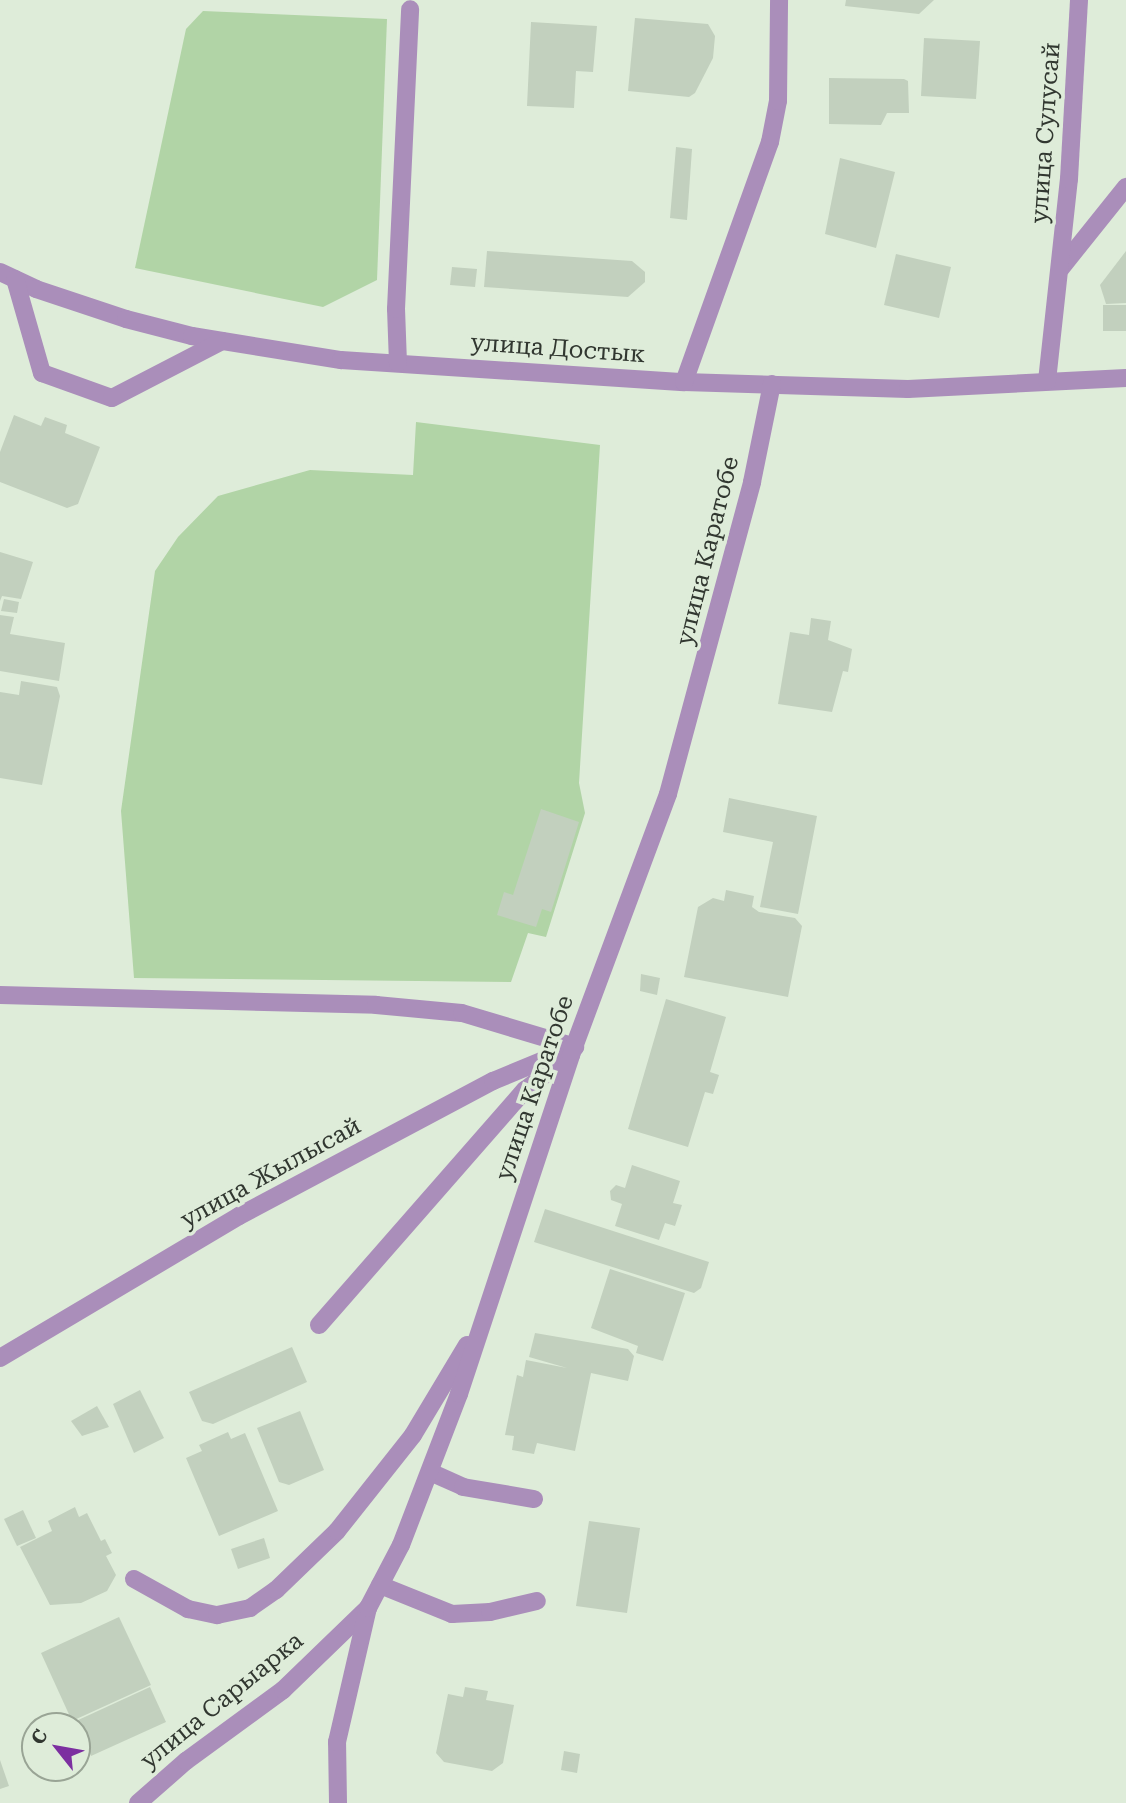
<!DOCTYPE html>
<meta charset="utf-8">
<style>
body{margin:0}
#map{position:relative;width:1126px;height:1803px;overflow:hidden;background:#deecd9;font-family:"Roboto Serif",serif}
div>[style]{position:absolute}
.green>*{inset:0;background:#b1d4a6}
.building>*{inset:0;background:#c2d0be}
.minor>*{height:18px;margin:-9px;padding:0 9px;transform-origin:9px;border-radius:9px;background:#aa8eba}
span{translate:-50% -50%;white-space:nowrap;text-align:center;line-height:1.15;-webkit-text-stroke:7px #deecd9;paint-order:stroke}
.street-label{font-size:24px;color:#313730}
.north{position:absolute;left:21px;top:1712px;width:70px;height:70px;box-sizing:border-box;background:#deecd9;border:2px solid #99a495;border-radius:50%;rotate:301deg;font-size:19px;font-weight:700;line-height:28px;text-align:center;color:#313730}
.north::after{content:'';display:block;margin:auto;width:24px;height:32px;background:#7c2fa0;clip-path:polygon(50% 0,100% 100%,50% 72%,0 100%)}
</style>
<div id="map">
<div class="green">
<i style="clip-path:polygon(203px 11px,387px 19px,377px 280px,323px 307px,135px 268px,186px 29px)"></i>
<i style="clip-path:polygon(416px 422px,600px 445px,579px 783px,585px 813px,546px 937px,528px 933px,511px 982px,134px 978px,121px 811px,155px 571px,178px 537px,218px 496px,310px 470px,413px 475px)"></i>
</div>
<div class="building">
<i style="clip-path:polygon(846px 0,934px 0,919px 14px,845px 6px)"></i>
<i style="clip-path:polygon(635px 18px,708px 24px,715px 36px,713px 58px,695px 93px,689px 97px,628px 91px)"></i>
<i style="clip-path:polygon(531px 22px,597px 26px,593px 72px,576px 71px,574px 108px,527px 106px)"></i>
<i style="clip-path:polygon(924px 38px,980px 41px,976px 99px,921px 96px)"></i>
<i style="clip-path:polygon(829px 78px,904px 79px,908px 81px,909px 113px,887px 113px,881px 125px,829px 124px)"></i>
<i style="clip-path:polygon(676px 147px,692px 149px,687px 220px,670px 218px)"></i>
<i style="clip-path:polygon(840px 158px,895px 172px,876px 248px,825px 234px)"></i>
<i style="clip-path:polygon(487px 251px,632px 261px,645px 272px,645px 282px,628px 297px,484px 287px)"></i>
<i style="clip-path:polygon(1126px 251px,1126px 303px,1106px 304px,1100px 285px)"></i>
<i style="clip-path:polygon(896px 254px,951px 267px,939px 318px,884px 305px)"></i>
<i style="clip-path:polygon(452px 267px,477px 269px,475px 287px,450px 285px)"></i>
<i style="clip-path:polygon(1103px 305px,1126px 305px,1126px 331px,1103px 331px)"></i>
<i style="clip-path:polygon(14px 415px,41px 426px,45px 417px,67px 425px,65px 433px,100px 447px,78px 504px,67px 508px,0 482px,0 452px)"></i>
<i style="clip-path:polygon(0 552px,33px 562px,21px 599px,2px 596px,0 601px)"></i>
<i style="clip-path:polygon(4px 599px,19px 602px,17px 613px,1px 611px)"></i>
<i style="clip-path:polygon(0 615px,14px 617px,10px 634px,65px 643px,59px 681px,0 671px)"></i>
<i style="clip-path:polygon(811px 618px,831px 621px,828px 640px,852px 649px,848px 672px,843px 671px,832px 712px,778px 704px,790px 632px,809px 635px)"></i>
<i style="clip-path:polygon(21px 681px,57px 687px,60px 696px,42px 785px,0 778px,0 692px,19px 695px)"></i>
<i style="clip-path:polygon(729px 798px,817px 816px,798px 914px,760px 907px,773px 842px,723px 832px)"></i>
<i style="clip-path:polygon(541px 809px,579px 822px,551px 912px,542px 909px,536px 927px,497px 915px,504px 892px,513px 895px)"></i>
<i style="clip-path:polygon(726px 890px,754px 896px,752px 907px,759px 912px,795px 918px,802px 926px,788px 997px,684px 977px,698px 907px,713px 898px,724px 901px)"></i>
<i style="clip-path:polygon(641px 974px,660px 978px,657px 995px,640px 991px)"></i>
<i style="clip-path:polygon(666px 999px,726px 1017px,710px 1072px,719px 1075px,713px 1094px,705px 1092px,688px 1147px,628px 1129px)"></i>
<i style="clip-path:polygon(632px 1165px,680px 1181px,673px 1203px,682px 1205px,675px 1226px,665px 1223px,659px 1240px,615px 1226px,622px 1204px,611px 1200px,610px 1191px,616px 1185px,625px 1188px)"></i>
<i style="clip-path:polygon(545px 1209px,709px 1262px,701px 1288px,694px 1293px,534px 1242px)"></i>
<i style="clip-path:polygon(610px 1269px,685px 1293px,663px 1361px,636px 1353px,638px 1346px,591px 1328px)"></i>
<i style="clip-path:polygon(535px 1333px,628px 1349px,634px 1356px,628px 1381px,591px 1373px,575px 1451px,537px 1443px,534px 1454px,512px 1450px,514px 1436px,505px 1435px,517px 1375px,523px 1377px,526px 1360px,567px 1368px,529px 1357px)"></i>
<i style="clip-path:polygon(292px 1347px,307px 1382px,213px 1424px,202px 1421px,189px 1392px)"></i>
<i style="clip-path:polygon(140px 1390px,164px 1438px,134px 1453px,113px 1404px)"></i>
<i style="clip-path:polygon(97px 1406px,109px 1427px,82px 1436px,71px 1421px)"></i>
<i style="clip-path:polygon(300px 1411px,324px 1470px,289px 1485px,279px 1482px,257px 1428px)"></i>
<i style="clip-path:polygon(228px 1432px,231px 1439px,245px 1433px,278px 1511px,219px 1536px,186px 1458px,202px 1451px,199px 1445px)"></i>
<i style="clip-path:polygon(75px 1507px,79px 1517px,87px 1513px,101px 1541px,105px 1539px,112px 1553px,106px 1556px,116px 1575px,107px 1591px,81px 1603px,50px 1605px,20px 1547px,52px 1531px,48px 1521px)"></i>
<i style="clip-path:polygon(23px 1510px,36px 1538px,17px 1546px,4px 1519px)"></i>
<i style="clip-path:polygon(589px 1521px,640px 1528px,627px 1613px,576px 1606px)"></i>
<i style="clip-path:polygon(264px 1538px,270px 1558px,238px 1569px,231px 1549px)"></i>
<i style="clip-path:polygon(119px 1617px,151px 1685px,72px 1721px,41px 1653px)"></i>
<i style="clip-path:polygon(150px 1687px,166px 1722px,91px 1756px,76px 1721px)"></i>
<i style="clip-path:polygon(465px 1687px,488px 1691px,486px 1700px,514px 1705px,503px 1763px,492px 1771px,444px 1762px,436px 1753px,448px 1694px,463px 1697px)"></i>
<i style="clip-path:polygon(564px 1751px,580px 1754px,577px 1773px,561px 1770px)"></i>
<i style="clip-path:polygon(0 1760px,9px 1786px,0 1789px)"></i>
</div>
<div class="minor">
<i style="left:1061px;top:268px;width:104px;rotate:-51.3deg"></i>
<i style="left:0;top:272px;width:40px;rotate:25deg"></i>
<i style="left:36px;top:289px;width:95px;rotate:18.4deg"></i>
<i style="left:126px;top:319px;width:68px;rotate:14.4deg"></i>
<i style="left:192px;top:336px;width:151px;rotate:9.2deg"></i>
<i style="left:341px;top:360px;width:344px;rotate:3.7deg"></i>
<i style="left:684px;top:382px;width:224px;rotate:1.8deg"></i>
<i style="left:908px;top:389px;width:218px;rotate:-2.9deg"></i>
<i style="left:15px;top:279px;width:98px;rotate:74deg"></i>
<i style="left:42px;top:373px;width:74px;rotate:19.7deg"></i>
<i style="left:112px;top:398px;width:124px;rotate:-27.4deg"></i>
<i style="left:398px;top:363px;width:54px;rotate:-92.1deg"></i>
<i style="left:396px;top:309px;width:300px;rotate:-87.3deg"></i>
<i style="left:1047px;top:381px;width:203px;rotate:-83.8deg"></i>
<i style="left:1069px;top:179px;width:179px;rotate:-86.8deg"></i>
<i style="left:684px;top:382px;width:255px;rotate:-70.3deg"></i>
<i style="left:770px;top:142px;width:42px;rotate:-79deg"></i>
<i style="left:778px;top:101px;width:101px;rotate:-89.4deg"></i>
<i style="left:0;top:995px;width:376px;rotate:1.5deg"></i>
<i style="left:376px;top:1005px;width:86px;rotate:5.3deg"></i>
<i style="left:462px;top:1013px;width:118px;rotate:16.7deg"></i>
<i style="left:319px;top:1325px;width:313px;rotate:-48.8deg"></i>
<i style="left:525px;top:1090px;width:51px;rotate:-37.8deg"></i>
<i style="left:0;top:1358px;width:278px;rotate:-30.7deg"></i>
<i style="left:239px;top:1216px;width:288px;rotate:-28deg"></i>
<i style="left:493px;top:1081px;width:89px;rotate:-22.5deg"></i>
<i style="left:430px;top:1472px;width:36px;rotate:24deg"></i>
<i style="left:463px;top:1487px;width:72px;rotate:9.6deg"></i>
<i style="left:134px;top:1579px;width:62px;rotate:29.1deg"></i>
<i style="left:188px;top:1609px;width:30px;rotate:12deg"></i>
<i style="left:217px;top:1615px;width:34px;rotate:-12deg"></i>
<i style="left:250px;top:1608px;width:32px;rotate:-35deg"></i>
<i style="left:276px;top:1590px;width:85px;rotate:-44deg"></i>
<i style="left:337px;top:1531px;width:122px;rotate:-51.6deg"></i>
<i style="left:413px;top:1435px;width:105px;rotate:-59deg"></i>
<i style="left:380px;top:1585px;width:78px;rotate:21.9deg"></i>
<i style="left:452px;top:1614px;width:38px;rotate:-3deg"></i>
<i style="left:490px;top:1612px;width:48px;rotate:-13.2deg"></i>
<i style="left:138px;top:1803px;width:64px;rotate:-41.2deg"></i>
<i style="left:186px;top:1761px;width:120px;rotate:-36.2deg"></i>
<i style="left:283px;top:1690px;width:118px;rotate:-44deg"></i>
<i style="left:338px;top:1803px;width:61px;rotate:-90.9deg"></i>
<i style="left:337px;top:1742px;width:138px;rotate:-77deg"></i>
<i style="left:368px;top:1608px;width:71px;rotate:-62.4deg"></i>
<i style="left:401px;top:1545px;width:162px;rotate:-69deg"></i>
<i style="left:459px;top:1394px;width:357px;rotate:-71.7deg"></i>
<i style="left:571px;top:1055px;width:278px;rotate:-69.6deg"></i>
<i style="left:668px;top:794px;width:323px;rotate:-74.9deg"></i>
<i style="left:752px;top:482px;width:100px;rotate:-78.5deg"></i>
</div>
<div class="street-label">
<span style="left:1046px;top:133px;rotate:-86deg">улица Сулусай</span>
<span style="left:558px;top:349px;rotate:4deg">улица Достык</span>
<span style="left:708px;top:551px;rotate:-76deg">улица Каратобе</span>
<span style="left:535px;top:1088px;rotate:-71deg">улица Каратобе</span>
<span style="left:271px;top:1173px;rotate:-29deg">улица Жылысай</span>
<span style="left:222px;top:1701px;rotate:-39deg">улица Сарыарка</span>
</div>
<div class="north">С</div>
</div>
